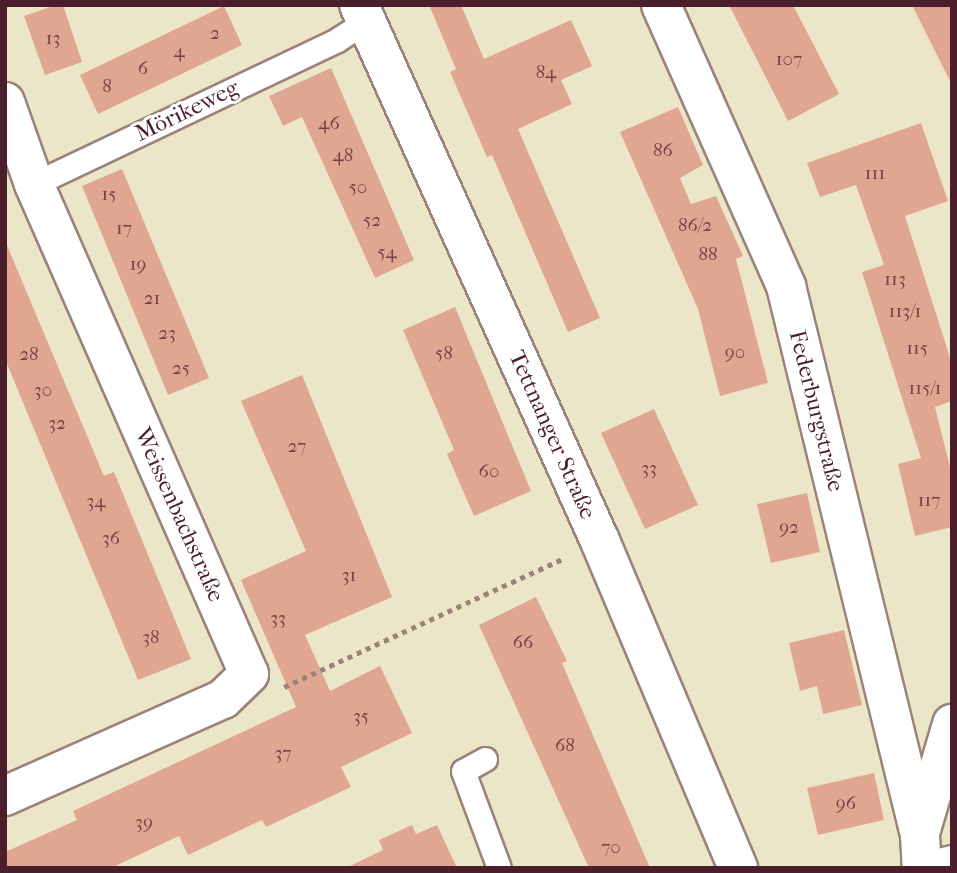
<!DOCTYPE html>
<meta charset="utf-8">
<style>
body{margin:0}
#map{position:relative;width:957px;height:873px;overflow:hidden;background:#ece6c9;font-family:"IM FELL French Canon",serif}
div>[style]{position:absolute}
.building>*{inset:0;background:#e0a692}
.path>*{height:4.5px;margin-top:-2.25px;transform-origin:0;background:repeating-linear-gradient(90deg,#9b827a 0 5px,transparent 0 10px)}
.roads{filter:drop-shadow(2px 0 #9b827a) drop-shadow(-2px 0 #9b827a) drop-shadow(0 2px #9b827a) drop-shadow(0 -2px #9b827a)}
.lane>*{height:23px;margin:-11.5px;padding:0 11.5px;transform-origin:11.5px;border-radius:11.5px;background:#fff}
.street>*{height:38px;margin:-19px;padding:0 19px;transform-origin:19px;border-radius:19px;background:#fff}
span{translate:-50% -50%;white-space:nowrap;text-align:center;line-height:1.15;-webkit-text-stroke:6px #fff;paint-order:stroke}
.number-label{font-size:19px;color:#704145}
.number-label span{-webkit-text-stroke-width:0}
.street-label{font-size:23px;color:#4a1f2b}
.frame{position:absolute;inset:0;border:7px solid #4a1f2b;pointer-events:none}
</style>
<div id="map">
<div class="building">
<i style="clip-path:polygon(56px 5px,63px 5px,82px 62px,45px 75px,24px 16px)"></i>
<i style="clip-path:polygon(429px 5px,461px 5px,484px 59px,571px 20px,592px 66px,561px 80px,572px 104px,518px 129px,600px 318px,568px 332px,492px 155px,487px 157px,450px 72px,456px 69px)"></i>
<i style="clip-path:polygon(729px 5px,793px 5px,839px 94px,788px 121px)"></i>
<i style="clip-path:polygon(912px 5px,952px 5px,952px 85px)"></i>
<i style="clip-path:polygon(224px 6px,242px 45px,98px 114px,80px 75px)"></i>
<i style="clip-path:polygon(331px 68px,414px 260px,375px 278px,302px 117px,283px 126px,269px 96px)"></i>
<i style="clip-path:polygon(678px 107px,703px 165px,680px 178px,691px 204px,716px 196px,730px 227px,743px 256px,736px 259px,768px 383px,720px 396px,698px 309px,620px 132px)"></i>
<i style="clip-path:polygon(921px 123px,948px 201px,905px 216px,952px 364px,952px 401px,935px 407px,952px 475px,952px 527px,915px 536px,898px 464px,921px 458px,862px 272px,884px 265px,856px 185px,820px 197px,807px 163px)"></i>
<i style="clip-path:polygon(122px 169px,209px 378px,168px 395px,82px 186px)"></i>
<i style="clip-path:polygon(6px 243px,104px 476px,114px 472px,191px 659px,138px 680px,5px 359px)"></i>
<i style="clip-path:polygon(455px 307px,531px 491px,474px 516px,447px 454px,454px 450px,403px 330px)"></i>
<i style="clip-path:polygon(302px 375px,392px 597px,305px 635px,330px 691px,380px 666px,412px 733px,341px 767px,351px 787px,266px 827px,262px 820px,188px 855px,179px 836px,111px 868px,5px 868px,5px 852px,77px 820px,73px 811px,296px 707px,241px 580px,306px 551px,241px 401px)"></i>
<i style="clip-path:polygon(654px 409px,698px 505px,645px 529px,601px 433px)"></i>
<i style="clip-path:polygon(807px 493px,820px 552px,771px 563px,757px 504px)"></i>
<i style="clip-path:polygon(536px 597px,567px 661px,562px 663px,650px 868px,589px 868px,479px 625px)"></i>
<i style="clip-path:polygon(844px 630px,862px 705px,823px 714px,817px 686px,800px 691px,789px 643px)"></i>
<i style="clip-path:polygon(874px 773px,884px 820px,818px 835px,807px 788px)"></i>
<i style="clip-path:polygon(412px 825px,416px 834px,437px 825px,457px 868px,346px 868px,383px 850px,379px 840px)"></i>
</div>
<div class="path">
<i style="left:284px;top:687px;width:309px;rotate:-24.7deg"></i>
</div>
<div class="roads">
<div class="lane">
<i style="left:34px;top:184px;width:335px;rotate:-25.4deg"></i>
<i style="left:337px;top:40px;width:35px;rotate:-33deg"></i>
<i style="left:485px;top:759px;width:25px;rotate:151deg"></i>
<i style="left:463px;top:771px;width:103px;rotate:69.6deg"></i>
<i style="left:921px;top:864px;width:32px;rotate:-13deg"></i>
</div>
<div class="street">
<i style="left:359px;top:5px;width:588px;rotate:65.79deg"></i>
<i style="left:600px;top:541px;width:355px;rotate:67.1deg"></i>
<i style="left:661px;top:5px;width:308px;rotate:66deg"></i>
<i style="left:786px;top:286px;width:565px;rotate:76.28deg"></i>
<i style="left:920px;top:835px;width:33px;rotate:87deg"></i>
<i style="left:5px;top:102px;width:87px;rotate:70.5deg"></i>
<i style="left:34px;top:184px;width:535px;rotate:66.31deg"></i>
<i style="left:249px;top:674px;width:36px;rotate:136deg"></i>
<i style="left:223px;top:699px;width:239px;rotate:156deg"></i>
<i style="left:920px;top:833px;width:114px;rotate:-73.6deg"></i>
</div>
</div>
<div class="number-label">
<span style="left:215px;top:34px">2</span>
<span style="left:53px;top:39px">13</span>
<span style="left:179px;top:52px">4</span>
<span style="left:789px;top:60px">107</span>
<span style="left:143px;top:69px">6</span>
<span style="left:546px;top:73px">84</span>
<span style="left:107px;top:87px">8</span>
<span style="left:329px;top:124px">46</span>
<span style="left:663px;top:151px">86</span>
<span style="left:343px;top:156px">48</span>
<span style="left:875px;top:174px">111</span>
<span style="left:358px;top:188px">50</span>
<span style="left:109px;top:195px">15</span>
<span style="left:372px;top:221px">52</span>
<span style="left:695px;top:226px">86/2</span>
<span style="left:124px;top:229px">17</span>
<span style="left:387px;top:253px">54</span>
<span style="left:708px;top:255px">88</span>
<span style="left:138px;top:265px">19</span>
<span style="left:895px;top:280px">113</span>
<span style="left:152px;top:299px">21</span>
<span style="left:905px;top:312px">113/1</span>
<span style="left:167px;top:334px">23</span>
<span style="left:917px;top:349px">115</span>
<span style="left:735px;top:353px">90</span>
<span style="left:444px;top:354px">58</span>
<span style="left:29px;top:355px">28</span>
<span style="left:181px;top:369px">25</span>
<span style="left:925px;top:389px">115/1</span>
<span style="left:43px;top:391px">30</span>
<span style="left:57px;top:424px">32</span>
<span style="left:297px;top:447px">27</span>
<span style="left:649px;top:469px">33</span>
<span style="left:489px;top:472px">60</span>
<span style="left:929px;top:501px">117</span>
<span style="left:96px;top:502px">34</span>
<span style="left:789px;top:528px">92</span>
<span style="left:111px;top:539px">36</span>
<span style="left:349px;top:576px">31</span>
<span style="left:278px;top:619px">33</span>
<span style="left:151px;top:638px">38</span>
<span style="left:523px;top:643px">66</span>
<span style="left:361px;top:717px">35</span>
<span style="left:565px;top:746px">68</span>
<span style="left:283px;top:754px">37</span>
<span style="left:846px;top:804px">96</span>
<span style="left:144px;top:823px">39</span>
<span style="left:611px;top:848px">70</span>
</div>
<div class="street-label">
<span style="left:187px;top:111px;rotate:-26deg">Mörikeweg</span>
<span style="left:816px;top:411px;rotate:76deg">Federburgstraße</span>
<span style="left:552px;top:435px;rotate:66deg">Tettnanger Straße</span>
<span style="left:179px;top:515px;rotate:66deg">Weissenbachstraße</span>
</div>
<div class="frame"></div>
</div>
